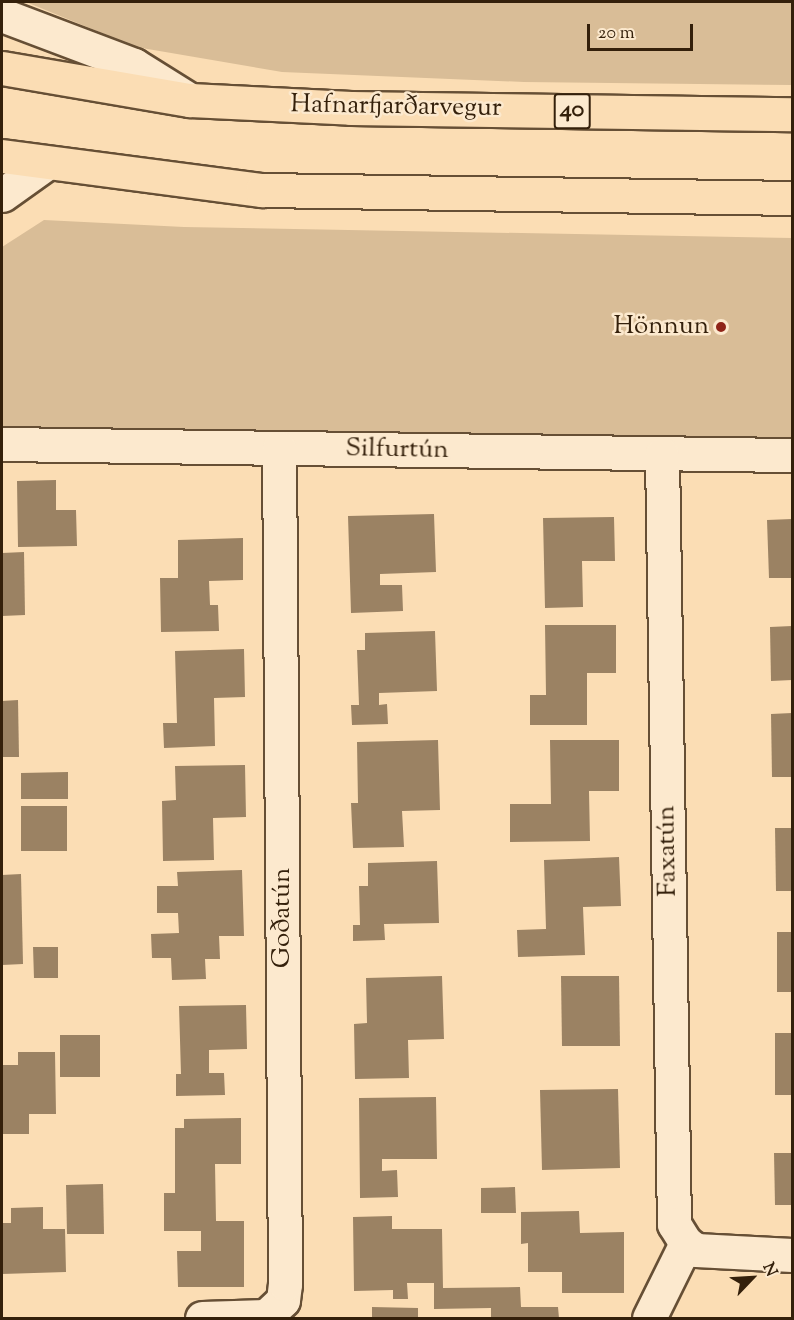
<!DOCTYPE html>
<meta charset="utf-8">
<style>
body{margin:0}
#map{position:relative;width:794px;height:1320px;overflow:hidden;background:#fbddb4;font-family:"Sorts Mill Goudy",serif}
div>[style]{position:absolute}
.green>*{inset:0;background:#d9bd97}
.building>*{inset:0;background:#9b8263}
.roads{filter:drop-shadow(2px 0 #664f35) drop-shadow(-2px 0 #664f35) drop-shadow(0 2px #664f35) drop-shadow(0 -2px #664f35)}
.minor>*{height:33px;margin:-16.5px;padding:0 16.5px;transform-origin:16.5px;border-radius:16.5px;background:#fce9ce}
.major>*{height:33px;margin:-16.5px;padding:0 16.5px;transform-origin:16.5px;border-radius:16.5px;background:#fbddb4}
.dots>*{width:16px;height:16px;translate:-50% -50%;box-sizing:border-box;border:3px solid #fce9ce;border-radius:50%}
span{translate:-50% -50%;white-space:nowrap;text-align:center;line-height:1.15;-webkit-text-stroke:5px #fce9ce;paint-order:stroke}
.shield-label span{padding:2px 4px;background:#fce9ce;border:2px solid;border-radius:4px;-webkit-text-stroke-width:0}
.shield-label{font-size:24px;color:#34200b;font-weight:700}
.street-label{font-size:26px;color:#34200b}
.poi-label{font-size:26px;color:#34200b}
.right{translate:-100% -50%;text-align:right}
.frame{position:absolute;inset:0;border:3px solid #34200b;pointer-events:none}
.north{position:absolute;left:722px;top:1248px;width:60px;height:60px;-webkit-text-stroke:4px #fce9ce;paint-order:stroke;rotate:65deg;font-size:16px;font-weight:700;line-height:24px;text-align:center;color:#34200b}
.north::after{content:'';display:block;margin:auto;width:21px;height:27px;background:#34200b;clip-path:polygon(50% 0,100% 100%,50% 72%,0 100%)}
.scale{position:absolute;left:587px;top:24px;width:106px;height:27px;box-sizing:border-box;border:3px solid #34200b;border-top:0;padding-left:8px;font-size:18px;line-height:21px;white-space:nowrap;color:#34200b;-webkit-text-stroke:4px #fce9ce;paint-order:stroke}
</style>
<div id="map">
<div class="green">
<i style="clip-path:polygon(26px 2px,792px 2px,792px 85px,524px 82px,282px 72px,136px 47px)"></i>
<i style="clip-path:polygon(44px 220px,184px 227px,792px 238px,792px 446px,2px 431px,2px 247px)"></i>
</div>
<div class="building">
<i style="clip-path:polygon(56px 480px,56px 510px,76px 510px,77px 546px,18px 547px,17px 481px)"></i>
<i style="clip-path:polygon(434px 514px,436px 572px,380px 574px,380px 585px,402px 585px,403px 611px,351px 613px,348px 516px)"></i>
<i style="clip-path:polygon(614px 517px,615px 561px,582px 561px,583px 607px,545px 608px,543px 518px)"></i>
<i style="clip-path:polygon(792px 519px,792px 578px,769px 578px,767px 520px)"></i>
<i style="clip-path:polygon(243px 538px,243px 580px,209px 581px,210px 605px,218px 605px,219px 631px,161px 632px,160px 578px,178px 578px,178px 540px)"></i>
<i style="clip-path:polygon(24px 552px,25px 615px,2px 616px,2px 553px)"></i>
<i style="clip-path:polygon(545px 625px,616px 625px,616px 673px,587px 673px,587px 725px,530px 725px,530px 695px,546px 695px)"></i>
<i style="clip-path:polygon(792px 626px,792px 680px,771px 681px,770px 627px)"></i>
<i style="clip-path:polygon(435px 631px,437px 691px,379px 693px,379px 705px,387px 704px,388px 724px,352px 725px,351px 705px,359px 705px,357px 650px,365px 650px,365px 633px)"></i>
<i style="clip-path:polygon(244px 649px,245px 697px,214px 698px,215px 746px,164px 748px,163px 723px,177px 723px,175px 651px)"></i>
<i style="clip-path:polygon(18px 700px,19px 757px,2px 757px,2px 701px)"></i>
<i style="clip-path:polygon(792px 713px,792px 777px,772px 777px,771px 714px)"></i>
<i style="clip-path:polygon(438px 740px,440px 810px,402px 811px,404px 847px,353px 848px,351px 803px,358px 803px,357px 742px)"></i>
<i style="clip-path:polygon(550px 740px,619px 740px,619px 791px,589px 791px,590px 841px,510px 842px,510px 804px,551px 804px)"></i>
<i style="clip-path:polygon(245px 765px,246px 817px,213px 818px,214px 860px,163px 861px,162px 801px,176px 800px,175px 766px)"></i>
<i style="clip-path:polygon(68px 772px,68px 799px,21px 799px,21px 773px)"></i>
<i style="clip-path:polygon(21px 806px,67px 806px,67px 851px,21px 851px)"></i>
<i style="clip-path:polygon(775px 828px,792px 828px,792px 891px,776px 891px)"></i>
<i style="clip-path:polygon(619px 857px,621px 906px,583px 907px,585px 955px,518px 957px,517px 930px,546px 929px,544px 860px)"></i>
<i style="clip-path:polygon(437px 861px,439px 923px,384px 924px,385px 940px,353px 941px,353px 925px,360px 925px,359px 886px,368px 886px,368px 863px)"></i>
<i style="clip-path:polygon(242px 870px,244px 936px,219px 936px,220px 959px,205px 959px,206px 979px,172px 980px,171px 958px,152px 958px,151px 934px,179px 933px,178px 913px,157px 913px,157px 886px,178px 886px,177px 872px)"></i>
<i style="clip-path:polygon(21px 874px,23px 964px,2px 965px,2px 875px)"></i>
<i style="clip-path:polygon(777px 932px,792px 932px,792px 992px,777px 992px)"></i>
<i style="clip-path:polygon(33px 947px,58px 947px,58px 978px,34px 978px)"></i>
<i style="clip-path:polygon(442px 976px,444px 1039px,408px 1040px,409px 1078px,355px 1079px,354px 1024px,367px 1023px,366px 978px)"></i>
<i style="clip-path:polygon(561px 976px,619px 976px,620px 1046px,562px 1046px)"></i>
<i style="clip-path:polygon(246px 1005px,247px 1049px,209px 1050px,209px 1073px,224px 1073px,225px 1095px,176px 1096px,176px 1074px,181px 1074px,179px 1006px)"></i>
<i style="clip-path:polygon(775px 1033px,792px 1033px,792px 1095px,775px 1095px)"></i>
<i style="clip-path:polygon(60px 1035px,100px 1035px,100px 1077px,60px 1077px)"></i>
<i style="clip-path:polygon(18px 1052px,55px 1052px,56px 1114px,29px 1114px,29px 1134px,2px 1134px,2px 1065px,18px 1065px)"></i>
<i style="clip-path:polygon(618px 1089px,620px 1168px,542px 1170px,540px 1090px)"></i>
<i style="clip-path:polygon(436px 1097px,437px 1159px,382px 1159px,382px 1171px,397px 1170px,398px 1197px,360px 1198px,359px 1098px)"></i>
<i style="clip-path:polygon(241px 1118px,241px 1164px,215px 1164px,216px 1221px,244px 1221px,244px 1287px,178px 1287px,177px 1251px,201px 1251px,201px 1231px,164px 1231px,164px 1193px,175px 1193px,175px 1128px,184px 1128px,184px 1119px)"></i>
<i style="clip-path:polygon(774px 1153px,792px 1153px,792px 1205px,775px 1205px)"></i>
<i style="clip-path:polygon(103px 1184px,104px 1234px,67px 1234px,66px 1185px)"></i>
<i style="clip-path:polygon(515px 1187px,516px 1213px,481px 1213px,481px 1188px)"></i>
<i style="clip-path:polygon(43px 1207px,43px 1229px,65px 1229px,66px 1272px,2px 1274px,2px 1223px,11px 1223px,11px 1208px)"></i>
<i style="clip-path:polygon(579px 1211px,580px 1233px,624px 1232px,624px 1293px,562px 1293px,562px 1272px,528px 1272px,528px 1243px,521px 1244px,521px 1212px)"></i>
<i style="clip-path:polygon(392px 1216px,392px 1229px,442px 1229px,443px 1288px,520px 1287px,521px 1307px,558px 1307px,559px 1318px,491px 1318px,491px 1308px,434px 1309px,434px 1283px,407px 1283px,408px 1299px,393px 1299px,393px 1290px,354px 1291px,353px 1217px)"></i>
<i style="clip-path:polygon(372px 1307px,418px 1308px,418px 1318px,372px 1318px)"></i>
</div>
<div class="roads">
<div class="minor">
<i style="left:2px;top:15px;width:141px;rotate:20.7deg"></i>
<i style="left:134px;top:65px;width:66px;rotate:32deg"></i>
<i style="left:2px;top:195px;width:55px;rotate:-35.4deg"></i>
<i style="left:2px;top:444px;width:790px;rotate:0.8deg"></i>
<i style="left:662px;top:454px;width:770px;rotate:89.11deg"></i>
<i style="left:674px;top:1224px;width:22px;rotate:58deg"></i>
<i style="left:686px;top:1243px;width:12px;rotate:35deg"></i>
<i style="left:696px;top:1250px;width:96px;rotate:3deg"></i>
<i style="left:202px;top:1318px;width:64px;rotate:-1.8deg"></i>
<i style="left:266px;top:1316px;width:23px;rotate:-43deg"></i>
<i style="left:283px;top:1300px;width:16px;rotate:-83deg"></i>
<i style="left:285px;top:1284px;width:836px;rotate:-90.41deg"></i>
<i style="left:649px;top:1318px;width:84px;rotate:-63.7deg"></i>
</div>
<div class="major">
<i style="left:2px;top:68px;width:191px;rotate:9.7deg"></i>
<i style="left:190px;top:100px;width:161px;rotate:2.8deg"></i>
<i style="left:351px;top:108px;width:441px;rotate:0.8deg"></i>
<i style="left:2px;top:156px;width:262px;rotate:7.5deg"></i>
<i style="left:262px;top:190px;width:530px;rotate:0.86deg"></i>
</div>
</div>
<div class="dots">
<i style="left:721px;top:327px;background:#8f2418"></i>
</div>
<div class="shield-label">
<span style="left:572px;top:111px">40</span>
</div>
<div class="street-label">
<span style="left:396px;top:107px;rotate:1deg">Hafnarfjarðarvegur</span>
<span style="left:397px;top:450px;rotate:1deg">Silfurtún</span>
<span style="left:668px;top:851px;rotate:-91deg">Faxatún</span>
<span style="left:283px;top:918px;rotate:-90deg">Goðatún</span>
</div>
<div class="poi-label">
<span class="right" style="left:709px;top:327px">Hönnun</span>
</div>
<div class="frame"></div>
<div class="north">N</div>
<div class="scale">20 m</div>
</div>
